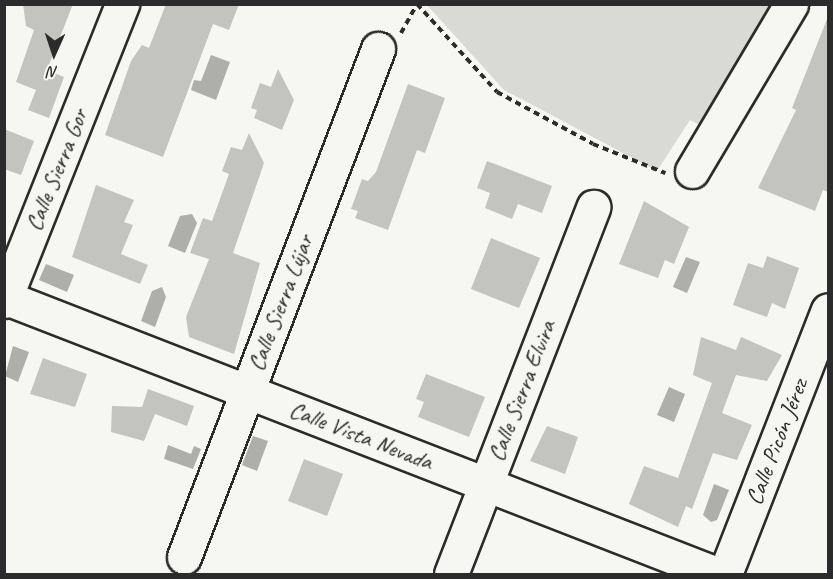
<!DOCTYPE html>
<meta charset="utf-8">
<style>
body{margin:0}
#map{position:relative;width:833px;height:579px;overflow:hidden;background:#f6f6f2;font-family:Caveat,sans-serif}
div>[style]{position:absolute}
.green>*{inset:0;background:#d9d9d5}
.water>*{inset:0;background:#aeaeab}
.building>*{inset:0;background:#c3c3c0}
.path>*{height:4px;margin-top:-2px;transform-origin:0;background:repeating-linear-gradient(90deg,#2b2b2b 0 6px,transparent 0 10.5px)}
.roads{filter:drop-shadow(2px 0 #2b2b2b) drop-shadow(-2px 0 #2b2b2b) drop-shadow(0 2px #2b2b2b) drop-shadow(0 -2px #2b2b2b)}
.minor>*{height:33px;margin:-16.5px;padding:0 16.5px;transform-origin:16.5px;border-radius:16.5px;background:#f6f6f2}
span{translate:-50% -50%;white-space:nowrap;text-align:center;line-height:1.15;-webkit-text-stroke:4.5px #f6f6f2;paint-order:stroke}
.street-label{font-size:24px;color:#2b2b2b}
.frame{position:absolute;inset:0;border:6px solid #2b2b2b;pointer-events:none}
.north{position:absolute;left:24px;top:24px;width:60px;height:60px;-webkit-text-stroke:4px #f6f6f2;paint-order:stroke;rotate:183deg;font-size:16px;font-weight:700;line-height:24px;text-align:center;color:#2b2b2b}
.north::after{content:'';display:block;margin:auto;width:21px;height:27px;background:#2b2b2b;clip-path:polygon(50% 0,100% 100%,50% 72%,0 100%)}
</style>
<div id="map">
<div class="green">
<i style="clip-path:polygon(427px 5px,772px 5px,702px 126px,690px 120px,657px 171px,504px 90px)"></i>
</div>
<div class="water">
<i style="clip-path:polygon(211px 55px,230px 62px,216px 100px,191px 90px,194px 80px,201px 81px)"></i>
<i style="clip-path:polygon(192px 214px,197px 223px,185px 253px,168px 246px,180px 216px)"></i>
<i style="clip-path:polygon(686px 257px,700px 262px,687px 293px,673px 287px)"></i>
<i style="clip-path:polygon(46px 264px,74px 275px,67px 292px,39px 280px)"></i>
<i style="clip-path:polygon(162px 287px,166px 297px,155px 327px,141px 321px,152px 291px)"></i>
<i style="clip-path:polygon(13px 346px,29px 352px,18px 382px,5px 376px)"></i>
<i style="clip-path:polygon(669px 387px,685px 394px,674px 422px,657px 415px)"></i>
<i style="clip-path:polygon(253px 436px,268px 441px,257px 471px,242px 465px)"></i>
<i style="clip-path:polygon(168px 445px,191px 454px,194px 446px,201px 449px,193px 469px,164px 459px)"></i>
<i style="clip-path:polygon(714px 484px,729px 490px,717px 520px,711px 522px,703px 515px)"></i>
</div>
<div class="building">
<i style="clip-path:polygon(23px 4px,73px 4px,47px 70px,64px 77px,49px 118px,28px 110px,36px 90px,16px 82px,34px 30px,26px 26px)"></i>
<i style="clip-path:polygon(166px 4px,239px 4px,229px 30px,213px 24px,163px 157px,105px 135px,131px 61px,142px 45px,149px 48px)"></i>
<i style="clip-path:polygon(827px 19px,828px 192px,823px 190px,815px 211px,758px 188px,796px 110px,792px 108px)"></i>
<i style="clip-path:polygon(278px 69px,294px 100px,282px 130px,254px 118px,257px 110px,251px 108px,260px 83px,271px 87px)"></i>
<i style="clip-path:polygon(408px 84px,445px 98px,425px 153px,417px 150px,388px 230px,355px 218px,358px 211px,351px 209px,362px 179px,368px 181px,376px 172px)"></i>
<i style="clip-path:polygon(4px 129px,34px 141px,21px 175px,4px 169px)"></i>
<i style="clip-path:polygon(249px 133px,264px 163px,233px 253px,260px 263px,234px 354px,189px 337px,186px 317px,209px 259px,190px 253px,203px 218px,212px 221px,229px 174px,222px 171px,231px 147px,242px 150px)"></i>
<i style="clip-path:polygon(487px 161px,552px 186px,542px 213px,518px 204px,512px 219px,485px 208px,490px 193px,477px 188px)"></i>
<i style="clip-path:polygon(96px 185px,134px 200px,124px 222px,133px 225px,121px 254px,148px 265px,140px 284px,72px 257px)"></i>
<i style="clip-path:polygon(644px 201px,689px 227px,674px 264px,665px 260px,658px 278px,619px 264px)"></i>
<i style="clip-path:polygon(491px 238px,540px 258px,519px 308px,471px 289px)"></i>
<i style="clip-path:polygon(767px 256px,799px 268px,785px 309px,772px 303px,767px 317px,733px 305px,748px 263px,763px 268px)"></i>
<i style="clip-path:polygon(701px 337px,736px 350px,741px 337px,782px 355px,767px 381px,736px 375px,722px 413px,752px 425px,737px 460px,713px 453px,692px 509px,686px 506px,678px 527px,629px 504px,644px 466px,678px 478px,712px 383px,693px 375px)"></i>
<i style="clip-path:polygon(43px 358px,87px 374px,75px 407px,30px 394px)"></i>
<i style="clip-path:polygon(426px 374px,485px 397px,469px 437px,418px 417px,424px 402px,416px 399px)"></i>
<i style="clip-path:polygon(148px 389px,194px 406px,187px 426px,155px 414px,144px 441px,111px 432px,112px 406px,142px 407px)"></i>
<i style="clip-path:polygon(547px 426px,578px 437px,565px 474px,530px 461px)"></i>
<i style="clip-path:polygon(304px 459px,343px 474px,327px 516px,288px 501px)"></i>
</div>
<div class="path">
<i style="left:417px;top:4px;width:119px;rotate:47.7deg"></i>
<i style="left:497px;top:92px;width:109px;rotate:28.4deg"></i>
<i style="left:593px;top:144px;width:78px;rotate:21.9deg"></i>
<i style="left:401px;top:33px;width:33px;rotate:-61deg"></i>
</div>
<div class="roads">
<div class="minor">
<i style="left:692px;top:171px;width:194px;rotate:-59.3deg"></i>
<i style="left:4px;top:297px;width:765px;rotate:21.23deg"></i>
<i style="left:4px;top:301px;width:320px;rotate:-68.3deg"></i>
<i style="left:184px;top:557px;width:544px;rotate:-69.1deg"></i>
<i style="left:451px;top:574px;width:394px;rotate:-68.8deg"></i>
<i style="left:725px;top:574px;width:283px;rotate:-68.7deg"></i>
</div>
</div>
<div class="street-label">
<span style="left:57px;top:170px;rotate:-68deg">Calle Sierra Gor</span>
<span style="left:281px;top:303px;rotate:-69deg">Calle Sierra Lújar</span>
<span style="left:522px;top:391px;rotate:-69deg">Calle Sierra Elvira</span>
<span style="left:361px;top:436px;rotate:21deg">Calle Vista Nevada</span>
<span style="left:777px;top:442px;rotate:-69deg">Calle Picón Jérez</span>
</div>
<div class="frame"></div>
<div class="north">N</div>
</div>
